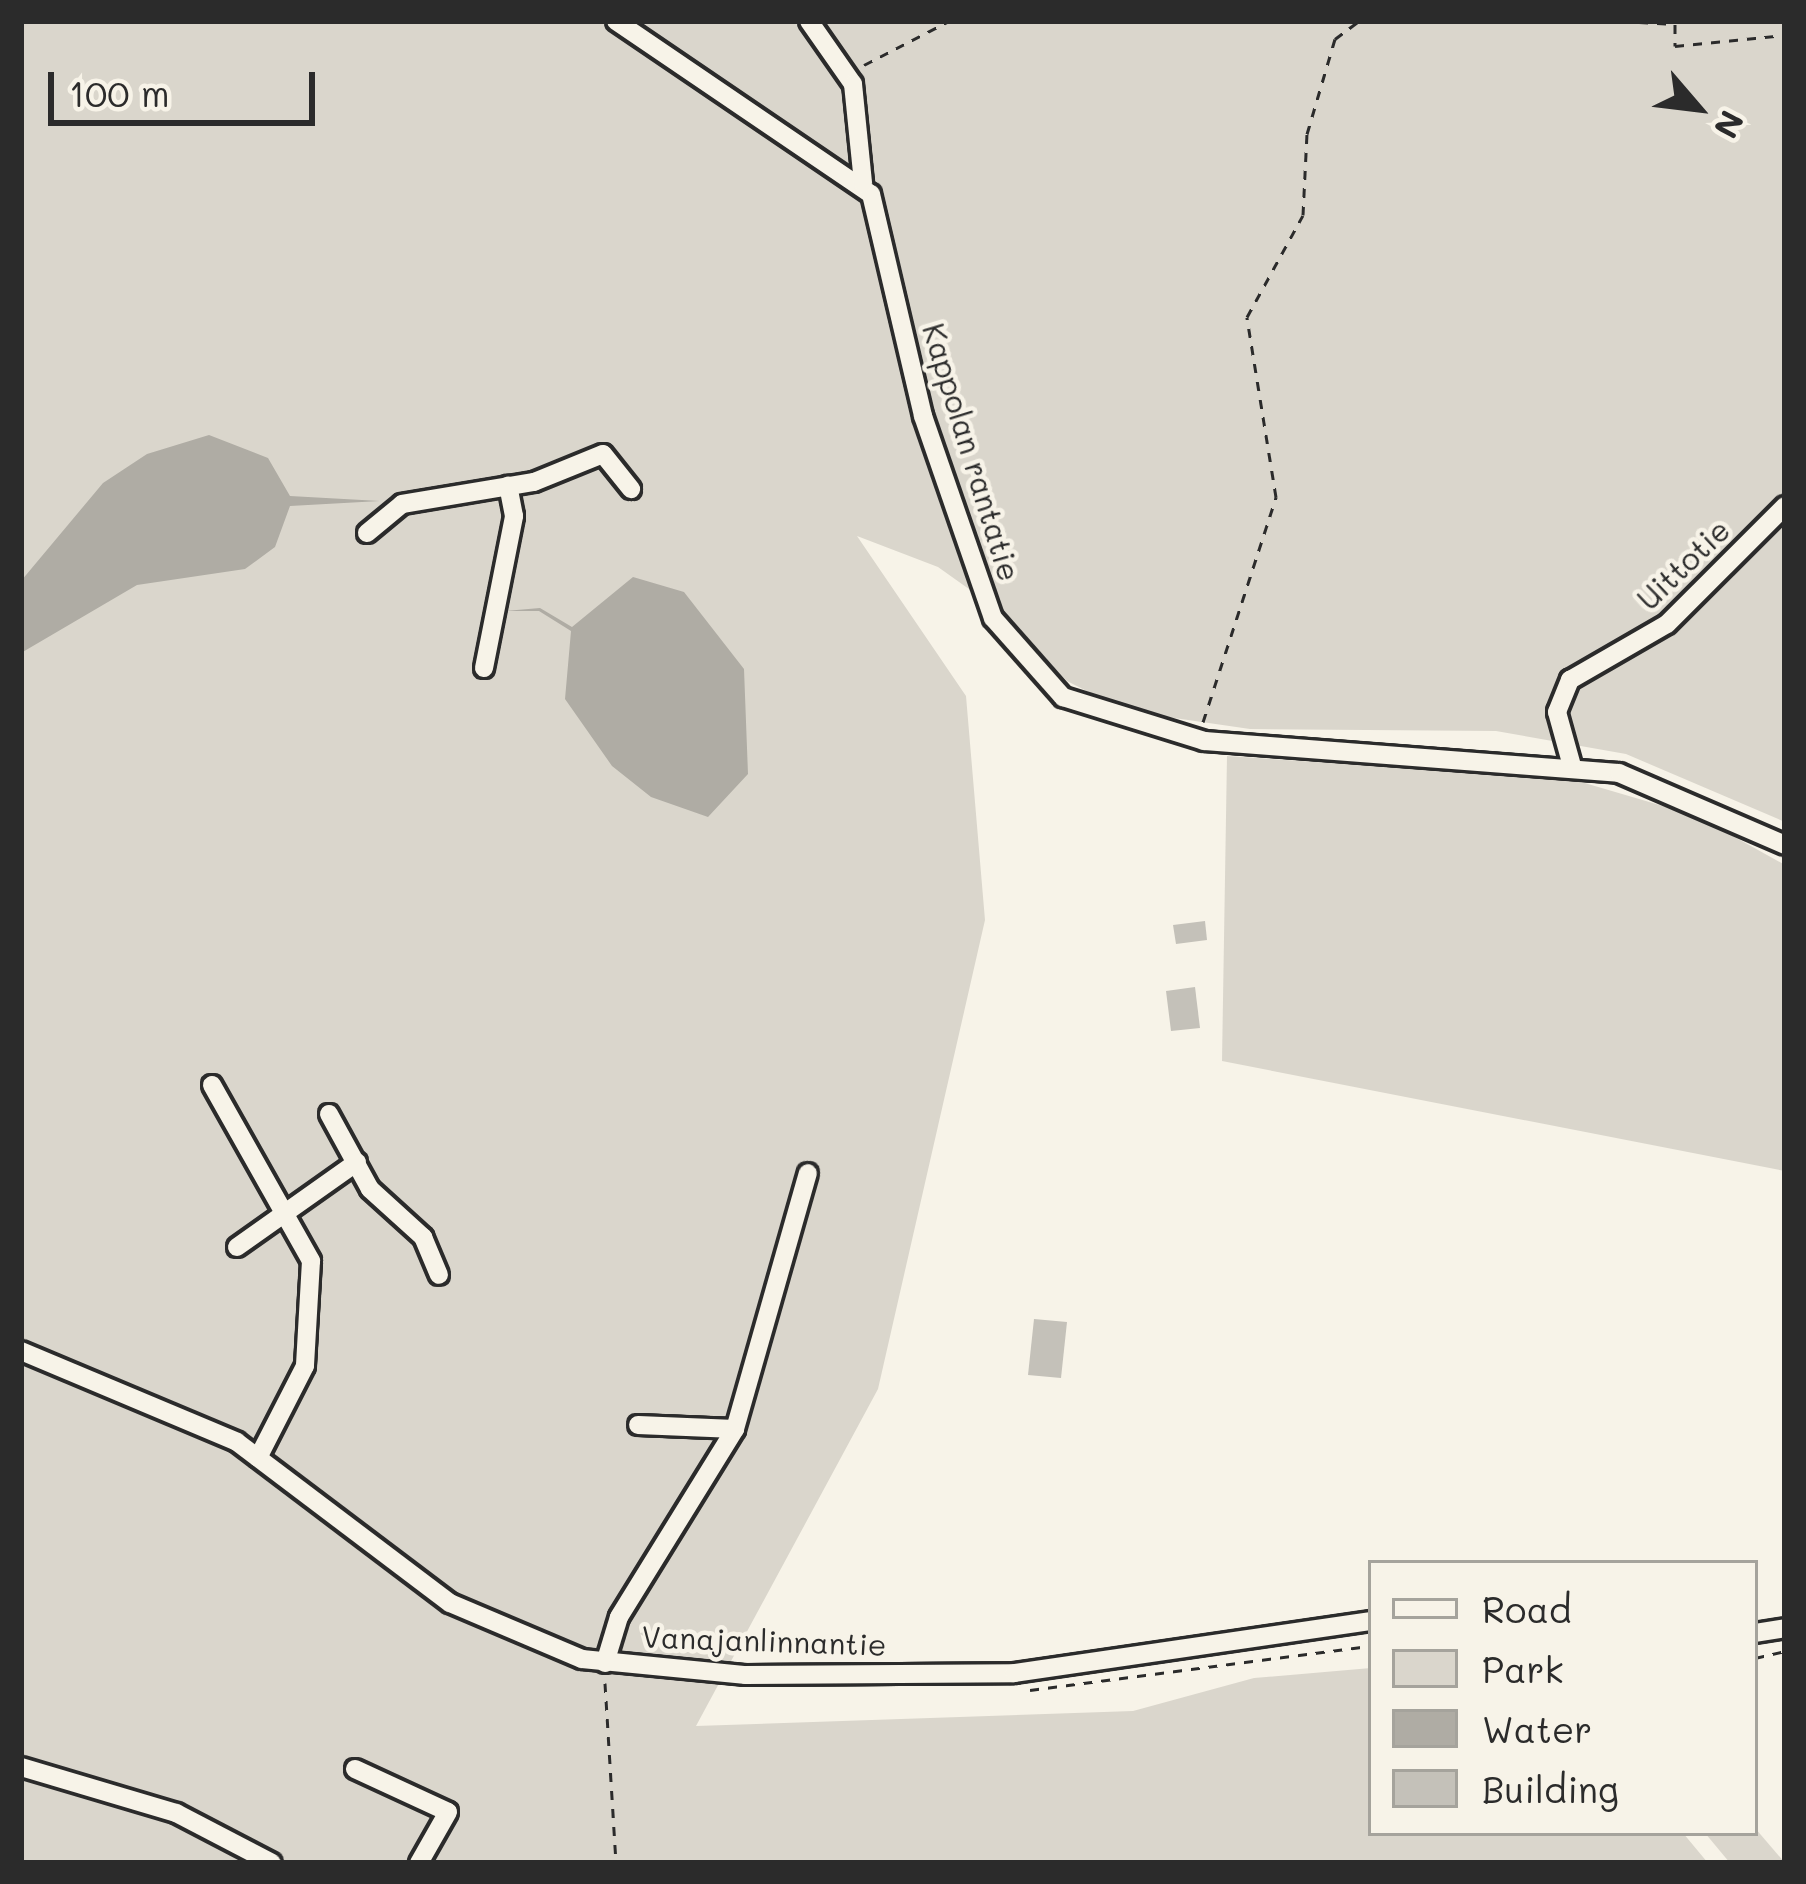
<!DOCTYPE html>
<style>
body{margin:0}
#map{position:relative;width:1806px;height:1884px;overflow:hidden;background:#f7f3e8;font-family:Mali,sans-serif}
div>[style]{position:absolute}
.green>*{inset:0;background:#dad6cc}
.water>*{inset:0;background:#afaca4}
.building>*{inset:0;background:#c4c1b9}
.path>*{height:3px;margin-top:-1.5px;transform-origin:0;background:repeating-linear-gradient(90deg,#2b2b2b 0 9px,transparent 0 18px)}
.roads{filter:drop-shadow(3px 0 #2b2b2b) drop-shadow(-3px 0 #2b2b2b) drop-shadow(0 3px #2b2b2b) drop-shadow(0 -3px #2b2b2b)}
.minor>*{height:18px;margin:-9px;padding:0 9px;transform-origin:9px;border-radius:9px;background:#f7f3e8}
span{translate:-50% -50%;white-space:nowrap;text-align:center;line-height:1.15;-webkit-text-stroke:9px #f7f3e8;paint-order:stroke}
.street-label{font-size:30px;color:#2b2b2b}
.frame{position:absolute;inset:0;border:24px solid #2b2b2b;pointer-events:none}
.legend{position:absolute;left:1368px;top:1560px;width:390px;height:276px;box-sizing:border-box;background:#f7f3e8;border:3px solid #a5a39c;margin:0;padding:15px 21px;list-style:none;font-size:36px;color:#2b2b2b}
.legend li{display:flex;align-items:center;gap:24px;height:60px}
.legend b{width:60px;border:3px solid #a5a39c}
.north{position:absolute;left:1638px;top:48px;width:120px;height:120px;-webkit-text-stroke:9px #f7f3e8;paint-order:stroke;rotate:118deg;font-size:33px;font-weight:700;line-height:48px;text-align:center;color:#2b2b2b}
.north::after{content:'';display:block;margin:auto;width:42px;height:54px;background:#2b2b2b;clip-path:polygon(50% 0,100% 100%,50% 72%,0 100%)}
.scale{position:absolute;left:48px;top:72px;width:267px;height:54px;box-sizing:border-box;border:6px solid #2b2b2b;border-top:0;padding-left:15px;font-size:36px;line-height:42px;white-space:nowrap;color:#2b2b2b;-webkit-text-stroke:9px #f7f3e8;paint-order:stroke}
</style>
<div id="map">
<div class="green">
<i style="clip-path:polygon(21px 21px,1785px 21px,1785px 822px,1626px 754px,1496px 731px,1250px 729px,1126px 711px,1067px 681px,1004px 614px,938px 567px,857px 536px,966px 696px,985px 920px,878px 1389px,696px 1726px,1133px 1711px,1254px 1678px,1371px 1668px,1371px 1833px,1683px 1833px,1708px 1863px,21px 1863px)"></i>
<i style="clip-path:polygon(1227px 756px,1571px 779px,1697px 816px,1785px 865px,1785px 1171px,1222px 1061px)"></i>
<i style="clip-path:polygon(1755px 1828px,1785px 1863px,1730px 1863px,1705px 1833px)"></i>
</div>
<div class="water">
<i style="clip-path:polygon(209px 435px,268px 458px,290px 496px,380px 501px,290px 506px,275px 547px,245px 569px,137px 585px,21px 653px,21px 581px,103px 483px,147px 454px)"></i>
<i style="clip-path:polygon(633px 577px,684px 592px,744px 669px,748px 774px,708px 817px,651px 797px,612px 766px,565px 699px,571px 631px,539px 611px,506px 611px,540px 608px,572px 627px)"></i>
</div>
<div class="building">
<i style="clip-path:polygon(1205px 921px,1207px 940px,1176px 944px,1173px 925px)"></i>
<i style="clip-path:polygon(1195px 987px,1200px 1028px,1171px 1031px,1166px 991px)"></i>
<i style="clip-path:polygon(1034px 1319px,1067px 1322px,1061px 1378px,1028px 1375px)"></i>
</div>
<div class="path">
<i style="left:1621px;top:21px;width:54px;rotate:3.2deg"></i>
<i style="left:1675px;top:24px;width:22px;rotate:90deg"></i>
<i style="left:1675px;top:46px;width:111px;rotate:-5.7deg"></i>
<i style="left:864px;top:65px;width:96px;rotate:-27.4deg"></i>
<i style="left:1203px;top:722px;width:237px;rotate:-72deg"></i>
<i style="left:1276px;top:497px;width:182px;rotate:-99.2deg"></i>
<i style="left:1247px;top:317px;width:116px;rotate:-61.2deg"></i>
<i style="left:1303px;top:215px;width:81px;rotate:-87.2deg"></i>
<i style="left:1307px;top:134px;width:99px;rotate:-73.6deg"></i>
<i style="left:1335px;top:39px;width:30px;rotate:-37deg"></i>
<i style="left:1755px;top:1658px;width:31px;rotate:-13deg"></i>
<i style="left:605px;top:1683px;width:180px;rotate:86.5deg"></i>
<i style="left:1030px;top:1690px;width:344px;rotate:-7.4deg"></i>
</div>
<div class="roads">
<div class="minor">
<i style="left:616px;top:21px;width:308px;rotate:34.2deg"></i>
<i style="left:871px;top:194px;width:228px;rotate:76.8deg"></i>
<i style="left:923px;top:416px;width:214px;rotate:70.9deg"></i>
<i style="left:993px;top:618px;width:106px;rotate:48.5deg"></i>
<i style="left:1063px;top:697px;width:148px;rotate:17.3deg"></i>
<i style="left:1204px;top:741px;width:416px;rotate:4.4deg"></i>
<i style="left:1619px;top:773px;width:181px;rotate:23.4deg"></i>
<i style="left:809px;top:21px;width:77px;rotate:55.1deg"></i>
<i style="left:853px;top:84px;width:100px;rotate:84.2deg"></i>
<i style="left:367px;top:533px;width:45px;rotate:-39.6deg"></i>
<i style="left:402px;top:504px;width:134px;rotate:-9.5deg"></i>
<i style="left:534px;top:482px;width:74px;rotate:-22.1deg"></i>
<i style="left:603px;top:454px;width:45px;rotate:51.3deg"></i>
<i style="left:484px;top:668px;width:155px;rotate:-78.8deg"></i>
<i style="left:514px;top:516px;width:31px;rotate:-101deg"></i>
<i style="left:1572px;top:766px;width:56px;rotate:-105.5deg"></i>
<i style="left:1557px;top:712px;width:35px;rotate:-68deg"></i>
<i style="left:1570px;top:680px;width:112px;rotate:-30deg"></i>
<i style="left:1667px;top:624px;width:167px;rotate:-45deg"></i>
<i style="left:212px;top:1085px;width:202px;rotate:60.6deg"></i>
<i style="left:311px;top:1261px;width:105px;rotate:93.3deg"></i>
<i style="left:305px;top:1366px;width:103px;rotate:117.1deg"></i>
<i style="left:329px;top:1114px;width:85px;rotate:61.3deg"></i>
<i style="left:370px;top:1189px;width:72px;rotate:42.2deg"></i>
<i style="left:423px;top:1237px;width:41px;rotate:67.2deg"></i>
<i style="left:237px;top:1247px;width:147px;rotate:-35.3deg"></i>
<i style="left:21px;top:1351px;width:234px;rotate:22.8deg"></i>
<i style="left:237px;top:1442px;width:267px;rotate:37.1deg"></i>
<i style="left:450px;top:1603px;width:143px;rotate:23deg"></i>
<i style="left:582px;top:1659px;width:165px;rotate:5.6deg"></i>
<i style="left:746px;top:1675px;width:268px;rotate:-0.4deg"></i>
<i style="left:1014px;top:1673px;width:361px;rotate:-8.3deg"></i>
<i style="left:735px;top:1429px;width:266px;rotate:-74.1deg"></i>
<i style="left:1755px;top:1633px;width:30px;rotate:-9deg"></i>
<i style="left:605px;top:1663px;width:48px;rotate:-73.1deg"></i>
<i style="left:619px;top:1617px;width:221px;rotate:-58.3deg"></i>
<i style="left:735px;top:1429px;width:97px;rotate:-177.6deg"></i>
<i style="left:21px;top:1767px;width:162px;rotate:16.5deg"></i>
<i style="left:176px;top:1813px;width:108px;rotate:27.5deg"></i>
<i style="left:355px;top:1769px;width:102px;rotate:24.8deg"></i>
<i style="left:448px;top:1812px;width:59px;rotate:119.6deg"></i>
</div>
</div>
<div class="street-label">
<span style="left:972px;top:452px;rotate:73deg">Kappolan rantatie</span>
<span style="left:1683px;top:564px;rotate:-44deg">Uittotie</span>
<span style="left:764px;top:1640px;rotate:2deg">Vanajanlinnantie</span>
</div>
<div class="frame"></div>
<ul class="legend">
<li><b style="height:15px;background:#f7f3e8"></b>Road</li>
<li><b style="height:33px;background:#dad6cc"></b>Park</li>
<li><b style="height:33px;background:#afaca4"></b>Water</li>
<li><b style="height:33px;background:#c4c1b9"></b>Building</li>
</ul>
<div class="north">N</div>
<div class="scale">100 m</div>
</div>
